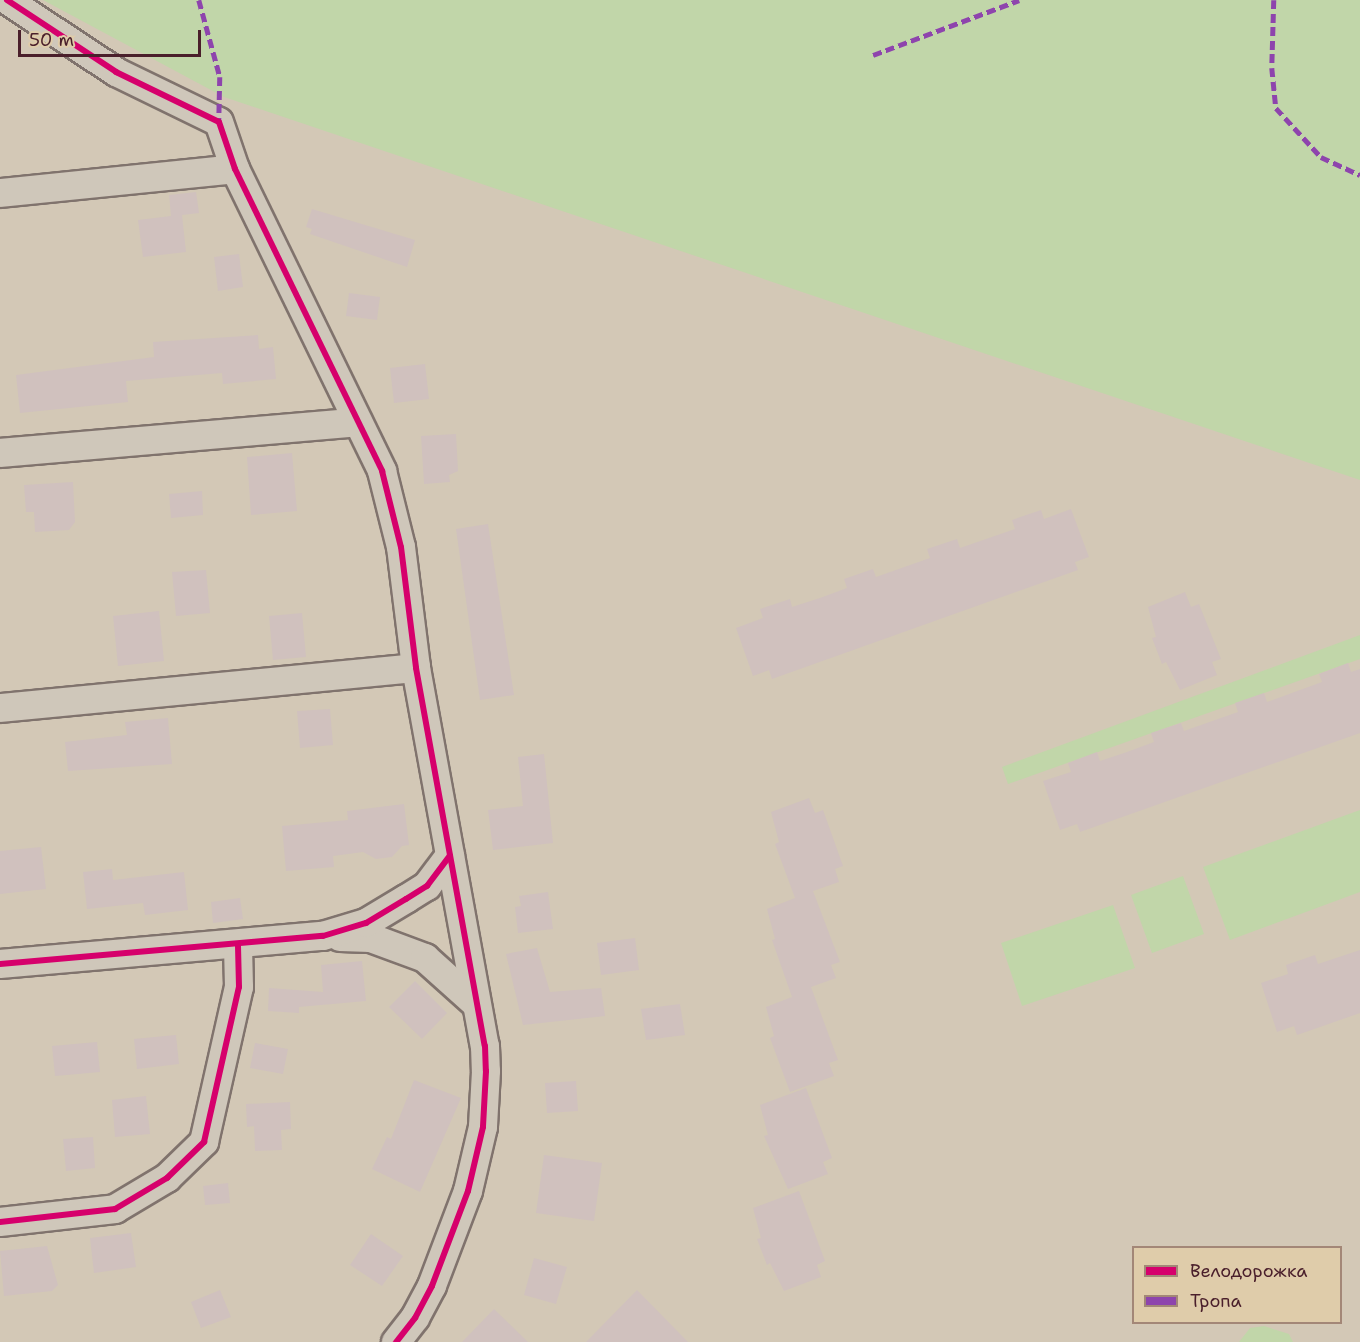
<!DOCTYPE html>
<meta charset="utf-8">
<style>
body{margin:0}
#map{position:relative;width:1360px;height:1342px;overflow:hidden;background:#d3c8b6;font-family:"Shantell Sans",sans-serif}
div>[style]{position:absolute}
.green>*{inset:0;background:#c1d6a9}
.building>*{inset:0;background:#d0c1be}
.roads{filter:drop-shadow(2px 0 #80736d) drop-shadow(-2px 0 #80736d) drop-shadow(0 2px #80736d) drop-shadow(0 -2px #80736d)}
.minor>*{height:28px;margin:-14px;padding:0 14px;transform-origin:14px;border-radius:14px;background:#cfc7ba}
.quiet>*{height:4.5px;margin-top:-2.25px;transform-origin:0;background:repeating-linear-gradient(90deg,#8e44ad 0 9px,transparent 0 13.5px)}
.cycleway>*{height:6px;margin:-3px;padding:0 3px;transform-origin:3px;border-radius:3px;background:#d6006c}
span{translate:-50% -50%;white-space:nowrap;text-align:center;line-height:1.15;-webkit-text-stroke:5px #dfccaa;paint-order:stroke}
.legend{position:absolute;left:1132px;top:1246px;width:210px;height:78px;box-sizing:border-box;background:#dfccaa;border:2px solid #a38777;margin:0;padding:8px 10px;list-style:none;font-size:18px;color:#4a1f2b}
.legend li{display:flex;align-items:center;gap:12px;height:30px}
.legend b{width:30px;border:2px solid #a38777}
.scale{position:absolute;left:18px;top:30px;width:183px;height:27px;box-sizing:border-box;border:3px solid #4a1f2b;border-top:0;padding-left:8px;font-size:18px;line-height:21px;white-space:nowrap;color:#4a1f2b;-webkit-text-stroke:4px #dfccaa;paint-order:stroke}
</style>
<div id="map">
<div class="green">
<i style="clip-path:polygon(43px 0,1360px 0,1360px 480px,224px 97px)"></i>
<i style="clip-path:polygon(1360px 635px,1360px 659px,1008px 784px,1002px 767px)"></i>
<i style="clip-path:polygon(1360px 810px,1360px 892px,1230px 940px,1203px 867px)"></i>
<i style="clip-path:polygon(1183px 876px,1204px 934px,1152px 953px,1131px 895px)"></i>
<i style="clip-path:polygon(1113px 905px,1135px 968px,1022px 1006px,1001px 943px)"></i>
<i style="clip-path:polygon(1264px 1326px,1289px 1334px,1293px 1342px,1239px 1342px,1250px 1328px)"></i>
</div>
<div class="building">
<i style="clip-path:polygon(196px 192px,199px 213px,182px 215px,186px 252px,143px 257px,138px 220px,171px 216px,169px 195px)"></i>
<i style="clip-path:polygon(312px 209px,415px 240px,407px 267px,310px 234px,312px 229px,306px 227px)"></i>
<i style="clip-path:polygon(239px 254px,243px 287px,218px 291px,214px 257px)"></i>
<i style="clip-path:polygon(349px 293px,380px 297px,377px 320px,346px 316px)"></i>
<i style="clip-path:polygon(258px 335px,259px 349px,273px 347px,276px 379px,223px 384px,222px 373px,126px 381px,128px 402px,20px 413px,16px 375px,154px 357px,153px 342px)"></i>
<i style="clip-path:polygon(425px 364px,429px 399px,394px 403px,390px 368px)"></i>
<i style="clip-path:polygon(456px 434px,458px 471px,449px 475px,450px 482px,424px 484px,421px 436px)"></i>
<i style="clip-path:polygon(292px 453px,297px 511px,251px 515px,247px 457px)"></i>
<i style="clip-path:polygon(73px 482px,75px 522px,69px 530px,35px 532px,34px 512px,26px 512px,24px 485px)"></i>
<i style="clip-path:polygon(202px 491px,203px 515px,171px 518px,169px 494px)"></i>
<i style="clip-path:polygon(1071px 509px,1089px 557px,1075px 562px,1078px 570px,772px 679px,769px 670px,753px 676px,736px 628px,763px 618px,760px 609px,790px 599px,792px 607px,820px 598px,847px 588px,844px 579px,873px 569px,876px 577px,930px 558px,927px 549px,957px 539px,960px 548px,1015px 529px,1012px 520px,1041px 510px,1044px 519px)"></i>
<i style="clip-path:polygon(488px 524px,514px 695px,480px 700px,456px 529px)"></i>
<i style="clip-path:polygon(206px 570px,210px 613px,176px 616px,172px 572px)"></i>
<i style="clip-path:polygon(1185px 592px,1191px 607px,1199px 604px,1221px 659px,1212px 662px,1217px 675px,1180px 690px,1166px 662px,1162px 664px,1152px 638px,1156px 637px,1148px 607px)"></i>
<i style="clip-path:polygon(159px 611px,164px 661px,118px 666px,113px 616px)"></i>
<i style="clip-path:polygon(302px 613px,306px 657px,273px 660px,269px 616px)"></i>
<i style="clip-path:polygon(1348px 663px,1351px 672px,1360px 669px,1360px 733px,1080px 832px,1077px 824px,1060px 830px,1043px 781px,1071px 772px,1068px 763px,1097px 752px,1100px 761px,1127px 752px,1154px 742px,1151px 733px,1181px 723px,1184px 731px,1238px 712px,1235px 703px,1264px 693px,1267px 702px,1322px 682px,1319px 674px)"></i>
<i style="clip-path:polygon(330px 709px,333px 745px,300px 748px,297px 711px)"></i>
<i style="clip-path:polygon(168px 718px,172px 764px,68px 771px,65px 742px,127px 735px,125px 722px)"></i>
<i style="clip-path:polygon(544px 754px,553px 843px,493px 850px,488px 810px,523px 806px,518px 757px)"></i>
<i style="clip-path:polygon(809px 798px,815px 813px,823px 810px,843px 866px,835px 869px,839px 882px,813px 891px,840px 962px,831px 965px,836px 978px,811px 987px,838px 1060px,829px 1063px,834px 1076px,790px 1092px,770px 1038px,774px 1036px,766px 1007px,792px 997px,772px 940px,775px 939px,767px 909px,795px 898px,775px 844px,779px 842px,771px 812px)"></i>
<i style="clip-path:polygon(404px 804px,409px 845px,402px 846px,392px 857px,376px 859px,363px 852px,333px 856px,334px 867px,286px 871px,282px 826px,348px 820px,347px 811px)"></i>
<i style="clip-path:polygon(41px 847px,46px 889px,0 894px,0 851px)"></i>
<i style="clip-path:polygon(112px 869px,113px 880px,184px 872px,188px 910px,145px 915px,143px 903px,87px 909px,83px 872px)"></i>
<i style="clip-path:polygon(548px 892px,553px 929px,518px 933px,515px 907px,521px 906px,519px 896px)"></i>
<i style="clip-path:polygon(240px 898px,243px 919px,213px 923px,211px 902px)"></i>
<i style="clip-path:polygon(635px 938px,639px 970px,601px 975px,597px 943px)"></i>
<i style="clip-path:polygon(537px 948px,550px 992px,601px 988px,605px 1016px,523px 1025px,506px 954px)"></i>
<i style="clip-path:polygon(1360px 950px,1360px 1013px,1297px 1035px,1294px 1026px,1277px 1032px,1261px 983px,1288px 974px,1286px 965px,1315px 955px,1318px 964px)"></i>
<i style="clip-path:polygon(362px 961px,366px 1001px,299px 1007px,299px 1013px,268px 1011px,269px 988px,323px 992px,321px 965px)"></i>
<i style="clip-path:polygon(415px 981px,447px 1013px,422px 1039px,389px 1007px)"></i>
<i style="clip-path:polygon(680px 1004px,685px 1035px,646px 1040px,641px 1009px)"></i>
<i style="clip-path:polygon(176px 1035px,179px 1064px,137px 1069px,134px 1039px)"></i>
<i style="clip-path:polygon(97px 1042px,100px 1072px,55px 1076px,52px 1046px)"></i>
<i style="clip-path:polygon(255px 1043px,288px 1049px,283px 1074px,250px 1068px)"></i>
<i style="clip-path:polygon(414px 1080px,461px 1098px,420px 1192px,372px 1169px,387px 1137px,391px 1139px)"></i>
<i style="clip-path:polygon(576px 1081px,578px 1111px,547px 1113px,545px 1083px)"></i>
<i style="clip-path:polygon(806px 1088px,832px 1158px,823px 1162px,828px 1174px,788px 1189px,764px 1136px,768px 1135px,760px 1105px)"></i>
<i style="clip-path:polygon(146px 1096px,150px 1134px,115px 1137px,112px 1100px)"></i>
<i style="clip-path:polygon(290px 1102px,291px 1129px,281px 1130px,282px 1150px,255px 1151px,254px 1126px,247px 1127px,246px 1104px)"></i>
<i style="clip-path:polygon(93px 1137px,95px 1168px,66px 1171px,63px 1139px)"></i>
<i style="clip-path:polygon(544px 1155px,602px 1163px,594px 1221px,536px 1213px)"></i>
<i style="clip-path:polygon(228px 1183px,230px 1203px,205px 1205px,203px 1186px)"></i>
<i style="clip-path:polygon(799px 1191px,825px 1261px,817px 1265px,821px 1277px,784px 1291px,770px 1263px,767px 1265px,757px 1239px,761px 1238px,753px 1208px)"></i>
<i style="clip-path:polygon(131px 1233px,136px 1267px,94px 1273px,90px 1238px)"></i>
<i style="clip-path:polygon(371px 1234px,403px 1256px,382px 1286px,350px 1265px)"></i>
<i style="clip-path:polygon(47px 1246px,58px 1285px,52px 1291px,4px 1296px,0 1251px)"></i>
<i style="clip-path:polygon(534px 1258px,567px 1267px,556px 1304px,524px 1295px)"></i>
<i style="clip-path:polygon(220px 1290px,231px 1317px,201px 1328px,191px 1302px)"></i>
<i style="clip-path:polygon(637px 1290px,688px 1342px,586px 1342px)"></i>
<i style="clip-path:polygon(494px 1309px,528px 1342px,462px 1342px)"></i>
</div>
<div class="roads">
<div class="minor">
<i style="left:7px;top:0;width:131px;rotate:33.4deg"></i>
<i style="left:116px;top:72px;width:114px;rotate:25.9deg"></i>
<i style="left:219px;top:122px;width:50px;rotate:71.2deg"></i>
<i style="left:235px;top:169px;width:336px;rotate:64deg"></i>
<i style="left:382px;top:471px;width:78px;rotate:76deg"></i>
<i style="left:401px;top:547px;width:122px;rotate:82.9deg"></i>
<i style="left:416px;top:668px;width:384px;rotate:79.7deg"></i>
<i style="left:485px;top:1046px;width:25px;rotate:88deg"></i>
<i style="left:486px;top:1071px;width:56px;rotate:93.1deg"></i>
<i style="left:483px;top:1127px;width:66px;rotate:103.2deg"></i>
<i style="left:468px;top:1191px;width:102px;rotate:110.8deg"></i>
<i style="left:432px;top:1286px;width:36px;rotate:118deg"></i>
<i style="left:415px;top:1318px;width:31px;rotate:128deg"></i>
<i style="left:0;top:193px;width:236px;rotate:-5.8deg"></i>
<i style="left:0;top:453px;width:359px;rotate:-4.9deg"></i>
<i style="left:0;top:708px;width:418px;rotate:-5.5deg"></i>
<i style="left:340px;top:937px;width:31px;rotate:2deg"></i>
<i style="left:371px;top:938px;width:58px;rotate:20.3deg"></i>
<i style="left:425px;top:958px;width:66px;rotate:41.9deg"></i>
<i style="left:0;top:964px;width:324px;rotate:-5deg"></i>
<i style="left:323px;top:936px;width:45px;rotate:-16.8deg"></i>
<i style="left:366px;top:923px;width:47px;rotate:-31deg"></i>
<i style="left:406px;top:899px;width:25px;rotate:-32deg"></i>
<i style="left:427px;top:886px;width:38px;rotate:-53deg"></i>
<i style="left:0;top:1222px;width:116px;rotate:-6.4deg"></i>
<i style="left:115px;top:1209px;width:61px;rotate:-30.8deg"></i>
<i style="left:167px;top:1178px;width:52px;rotate:-44.2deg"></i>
<i style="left:204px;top:1142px;width:159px;rotate:-77.3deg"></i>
<i style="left:239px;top:987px;width:41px;rotate:-91.4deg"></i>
</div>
</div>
<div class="quiet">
<i style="left:199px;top:0;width:80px;rotate:74.7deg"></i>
<i style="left:220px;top:77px;width:45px;rotate:91.3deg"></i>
<i style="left:1274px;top:0;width:68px;rotate:91.7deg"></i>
<i style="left:1272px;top:68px;width:40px;rotate:84.3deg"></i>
<i style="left:1276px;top:108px;width:67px;rotate:47.4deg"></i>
<i style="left:1321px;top:157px;width:43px;rotate:24.8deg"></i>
<i style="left:873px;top:55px;width:156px;rotate:-20.6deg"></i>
</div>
<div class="cycleway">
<i style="left:7px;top:0;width:131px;rotate:33.4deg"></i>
<i style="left:116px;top:72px;width:114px;rotate:25.9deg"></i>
<i style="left:219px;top:122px;width:50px;rotate:71.2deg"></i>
<i style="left:235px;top:169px;width:336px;rotate:64deg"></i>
<i style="left:382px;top:471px;width:78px;rotate:76deg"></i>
<i style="left:401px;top:547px;width:122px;rotate:82.9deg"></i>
<i style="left:416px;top:668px;width:384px;rotate:79.7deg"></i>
<i style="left:485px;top:1046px;width:25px;rotate:88deg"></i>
<i style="left:486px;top:1071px;width:56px;rotate:93.1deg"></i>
<i style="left:483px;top:1127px;width:66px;rotate:103.2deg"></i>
<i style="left:468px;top:1191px;width:102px;rotate:110.8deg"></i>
<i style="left:432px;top:1286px;width:36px;rotate:118deg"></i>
<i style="left:415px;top:1318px;width:31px;rotate:128deg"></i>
<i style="left:0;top:964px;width:324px;rotate:-5deg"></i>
<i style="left:323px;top:936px;width:45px;rotate:-16.8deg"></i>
<i style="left:366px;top:923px;width:47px;rotate:-31deg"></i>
<i style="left:406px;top:899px;width:25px;rotate:-32deg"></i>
<i style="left:427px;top:886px;width:38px;rotate:-53deg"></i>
<i style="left:0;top:1222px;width:116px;rotate:-6.4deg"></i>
<i style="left:115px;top:1209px;width:61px;rotate:-30.8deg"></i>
<i style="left:167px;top:1178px;width:52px;rotate:-44.2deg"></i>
<i style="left:204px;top:1142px;width:159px;rotate:-77.3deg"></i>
<i style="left:239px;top:987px;width:41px;rotate:-91.4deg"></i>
</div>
<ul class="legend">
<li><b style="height:8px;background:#d6006c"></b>Велодорожка</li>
<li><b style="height:8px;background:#8e44ad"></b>Тропа</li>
</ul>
<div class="scale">50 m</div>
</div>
